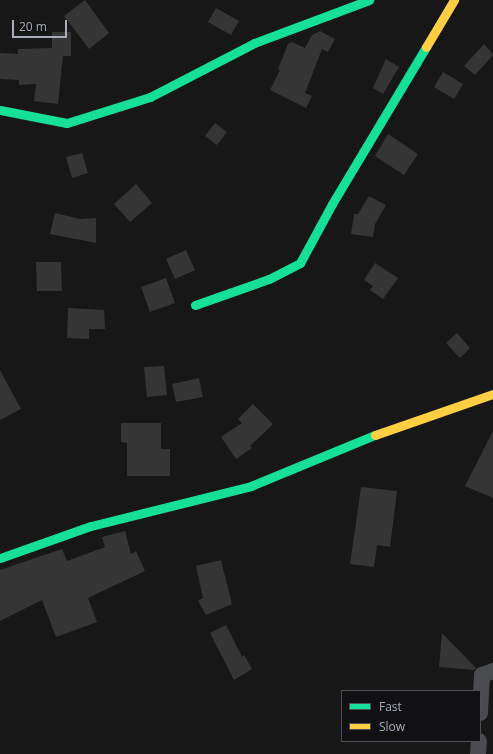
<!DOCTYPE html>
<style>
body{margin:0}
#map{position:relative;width:493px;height:754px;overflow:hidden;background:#171717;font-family:"Open Sans",sans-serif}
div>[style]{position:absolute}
.building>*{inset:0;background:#353536}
.street>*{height:16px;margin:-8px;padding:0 8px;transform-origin:8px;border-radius:8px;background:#4b4c50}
.fast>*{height:9px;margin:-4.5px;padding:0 4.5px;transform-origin:4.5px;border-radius:4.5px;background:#16e098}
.slow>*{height:9px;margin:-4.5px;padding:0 4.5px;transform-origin:4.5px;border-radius:4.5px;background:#ffcf43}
span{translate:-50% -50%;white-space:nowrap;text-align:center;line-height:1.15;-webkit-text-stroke:3px #111113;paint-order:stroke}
.legend{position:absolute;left:341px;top:690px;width:140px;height:52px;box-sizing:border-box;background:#111113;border:1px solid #4d4f55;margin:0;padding:5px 7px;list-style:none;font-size:12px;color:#a8adb8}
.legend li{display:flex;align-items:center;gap:8px;height:20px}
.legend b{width:20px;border:1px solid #4d4f55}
.scale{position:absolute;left:12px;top:20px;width:55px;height:18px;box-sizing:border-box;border:2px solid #a8adb8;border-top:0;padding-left:5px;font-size:12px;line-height:14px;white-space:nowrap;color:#a8adb8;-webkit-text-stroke:3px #111113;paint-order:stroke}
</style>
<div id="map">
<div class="building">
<i style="clip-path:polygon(85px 0,109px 33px,89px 49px,64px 16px)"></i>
<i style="clip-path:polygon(216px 8px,239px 21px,231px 35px,208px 22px)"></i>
<i style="clip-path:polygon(320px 31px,335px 39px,328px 52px,322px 49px,305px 93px,312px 96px,306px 108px,270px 90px,280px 70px,278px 69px,288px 44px,292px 42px,305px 48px,312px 35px)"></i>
<i style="clip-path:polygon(52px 32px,71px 32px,71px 56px,63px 56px,58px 104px,34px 101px,36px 84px,19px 85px,19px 80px,0 79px,0 53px,18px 54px,18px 49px,52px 48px)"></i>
<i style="clip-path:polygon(484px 44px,493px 55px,475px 75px,464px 66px)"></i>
<i style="clip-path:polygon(386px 59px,399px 67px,383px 94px,373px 88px)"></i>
<i style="clip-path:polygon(443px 72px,463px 84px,454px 99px,434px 87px)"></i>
<i style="clip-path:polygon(215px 123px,227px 132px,217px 145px,205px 136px)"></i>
<i style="clip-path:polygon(388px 134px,418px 154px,404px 175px,375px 156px)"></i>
<i style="clip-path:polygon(82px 153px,88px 173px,72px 178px,66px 157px)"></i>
<i style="clip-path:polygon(136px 184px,152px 203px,130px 222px,114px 204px)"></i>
<i style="clip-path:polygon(369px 196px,386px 205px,375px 224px,373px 237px,351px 234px,354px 214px,358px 214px)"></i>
<i style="clip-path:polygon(55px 213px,80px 219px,96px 218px,96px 243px,50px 234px)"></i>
<i style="clip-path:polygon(186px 250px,195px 270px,175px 279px,166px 259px)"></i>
<i style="clip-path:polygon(36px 262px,61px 262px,62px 291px,37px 291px)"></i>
<i style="clip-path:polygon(375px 263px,398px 278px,383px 299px,370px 290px,373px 286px,364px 280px)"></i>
<i style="clip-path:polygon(166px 278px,175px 303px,150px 312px,141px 287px)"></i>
<i style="clip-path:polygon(68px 308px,104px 310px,105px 329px,89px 329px,89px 339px,67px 338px)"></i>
<i style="clip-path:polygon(457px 333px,470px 348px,460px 358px,446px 343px)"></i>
<i style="clip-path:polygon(164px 366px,167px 395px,147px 397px,144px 367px)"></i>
<i style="clip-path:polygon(0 370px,21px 409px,0 420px)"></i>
<i style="clip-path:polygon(199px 378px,203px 397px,176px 402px,172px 384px)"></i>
<i style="clip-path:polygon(253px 404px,273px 424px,250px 446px,252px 448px,236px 459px,221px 437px,242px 423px,238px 419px)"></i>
<i style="clip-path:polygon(121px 423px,161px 423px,161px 449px,170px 449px,170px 476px,127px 476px,127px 443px,121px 442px)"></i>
<i style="clip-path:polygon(493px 431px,493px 498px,465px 486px)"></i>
<i style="clip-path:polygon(361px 487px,397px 491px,390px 547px,377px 545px,374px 567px,350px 564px)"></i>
<i style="clip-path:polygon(125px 531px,131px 554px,136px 551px,145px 571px,88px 598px,97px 622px,56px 637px,42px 600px,0 621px,0 570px,62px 549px,67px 561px,105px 547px,102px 537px)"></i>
<i style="clip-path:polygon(221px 560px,232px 604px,206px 615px,198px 601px,203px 598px,196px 566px)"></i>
<i style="clip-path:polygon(226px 625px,242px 657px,244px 655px,252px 669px,234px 680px,210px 633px)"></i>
<i style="clip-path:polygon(442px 633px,476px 668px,474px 670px,439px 667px)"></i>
</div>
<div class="street">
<i style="left:480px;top:713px;width:38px;rotate:-87deg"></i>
<i style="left:482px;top:675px;width:12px;rotate:-20deg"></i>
<i style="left:478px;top:754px;width:13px;rotate:-86deg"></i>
</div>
<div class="fast">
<i style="left:0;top:110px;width:68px;rotate:11deg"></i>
<i style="left:67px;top:123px;width:87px;rotate:-17.4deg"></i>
<i style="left:150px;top:97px;width:117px;rotate:-27.4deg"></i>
<i style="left:254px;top:43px;width:123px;rotate:-20.5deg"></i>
<i style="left:195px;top:305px;width:78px;rotate:-19.4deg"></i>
<i style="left:269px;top:279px;width:35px;rotate:-27deg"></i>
<i style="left:300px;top:263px;width:67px;rotate:-61.5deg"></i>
<i style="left:332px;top:204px;width:183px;rotate:-59.1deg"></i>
<i style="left:0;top:558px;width:96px;rotate:-19.4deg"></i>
<i style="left:91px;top:526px;width:165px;rotate:-14deg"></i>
<i style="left:251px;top:486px;width:134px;rotate:-22.4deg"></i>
</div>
<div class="slow">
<i style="left:426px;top:47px;width:55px;rotate:-59.2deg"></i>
<i style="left:375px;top:435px;width:125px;rotate:-19.2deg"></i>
</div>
<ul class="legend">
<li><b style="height:5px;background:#16e098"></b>Fast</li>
<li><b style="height:5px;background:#ffcf43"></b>Slow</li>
</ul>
<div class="scale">20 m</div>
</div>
